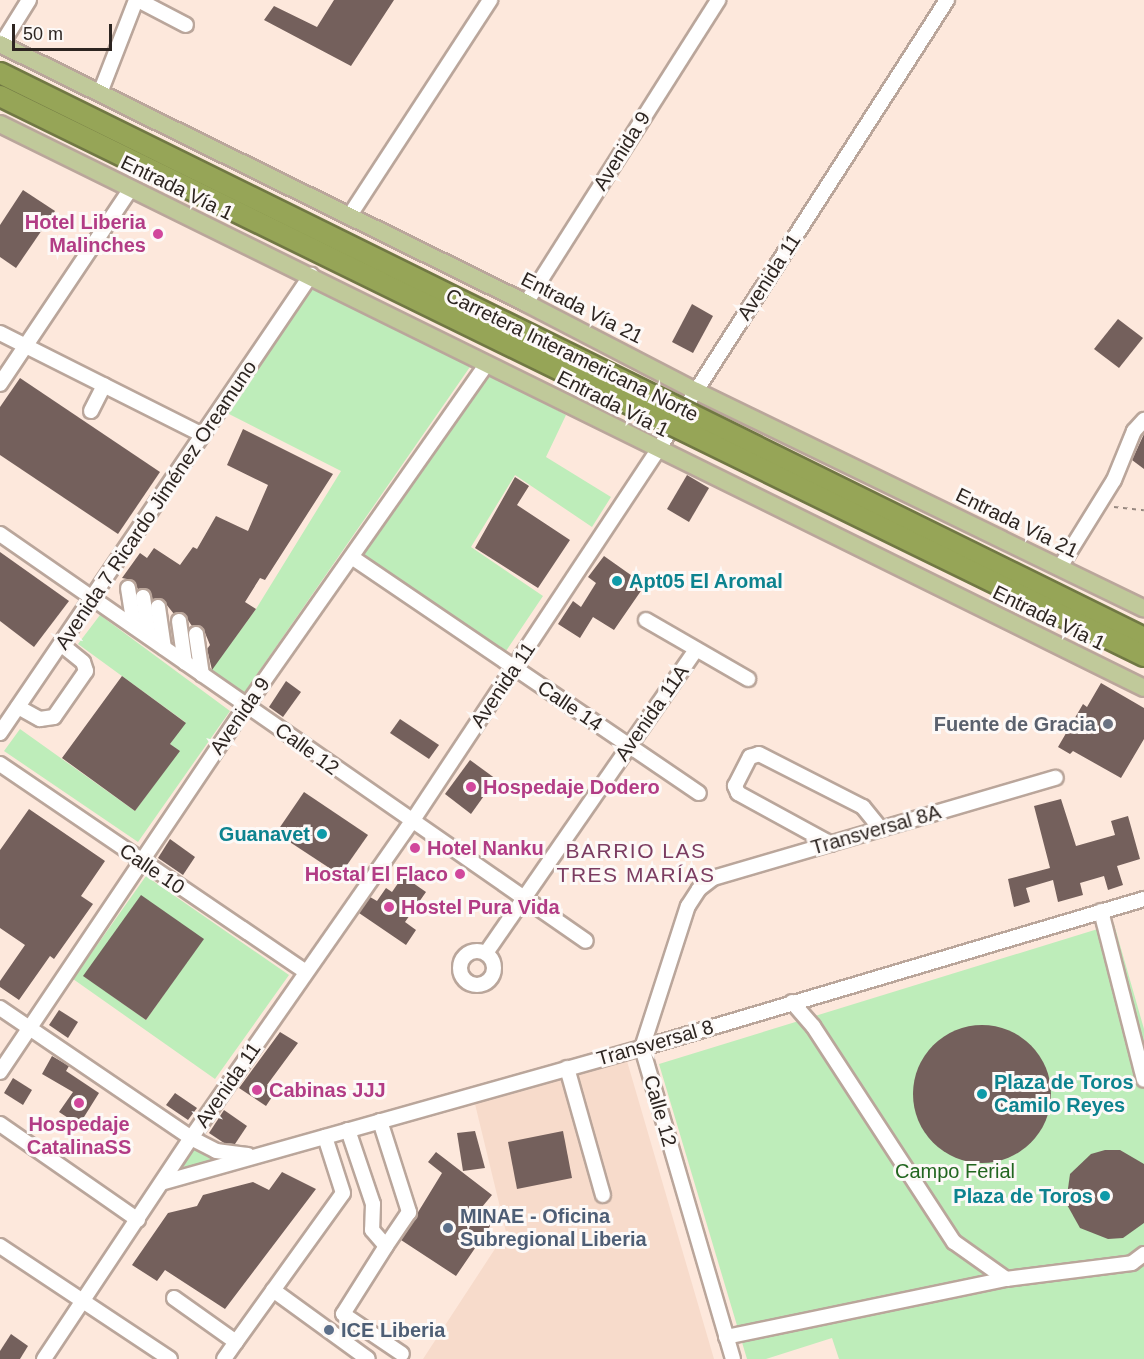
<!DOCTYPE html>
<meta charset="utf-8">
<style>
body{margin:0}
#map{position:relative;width:1144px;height:1359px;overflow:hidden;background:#fde8dc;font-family:Arial,sans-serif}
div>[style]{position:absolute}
.built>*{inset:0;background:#f7dbcb}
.green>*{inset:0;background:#beedba}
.building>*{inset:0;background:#74605c}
.round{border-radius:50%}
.path>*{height:2px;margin-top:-1px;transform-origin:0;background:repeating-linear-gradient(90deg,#978880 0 4.5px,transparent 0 9px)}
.roads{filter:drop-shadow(2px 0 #baa69b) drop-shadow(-2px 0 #baa69b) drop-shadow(0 2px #baa69b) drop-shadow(0 -2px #baa69b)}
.minor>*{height:14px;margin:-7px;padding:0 7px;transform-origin:7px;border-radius:7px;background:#fff}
.minor>.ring{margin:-7px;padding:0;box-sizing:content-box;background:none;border:14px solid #fff;border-radius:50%}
.major>*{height:16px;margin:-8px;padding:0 8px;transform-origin:8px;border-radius:8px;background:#c0c99a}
.bridges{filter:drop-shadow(2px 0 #717844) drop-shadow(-2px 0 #717844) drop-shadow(0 2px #717844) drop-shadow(0 -2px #717844)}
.highway-bridge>*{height:20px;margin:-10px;padding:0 10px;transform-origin:10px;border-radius:10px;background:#96a557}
.dots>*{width:16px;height:16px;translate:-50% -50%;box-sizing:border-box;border:3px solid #fdf9f7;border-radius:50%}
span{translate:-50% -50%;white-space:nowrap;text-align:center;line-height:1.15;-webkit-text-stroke:6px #fdf9f7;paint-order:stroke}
.street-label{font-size:20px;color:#2d2521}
.hotel-label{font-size:20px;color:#b23c85;font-weight:700}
.right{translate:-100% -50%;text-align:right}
.left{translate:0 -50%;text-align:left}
.culture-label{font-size:20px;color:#0d838f;font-weight:700}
.worship-label{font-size:20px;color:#5b616d;font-weight:700}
.park-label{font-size:20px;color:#22661f}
.service-label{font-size:20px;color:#4e5e75;font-weight:700}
.neighbourhood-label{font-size:21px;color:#7b3c61;letter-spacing:1.5px}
.scale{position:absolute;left:12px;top:24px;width:100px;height:27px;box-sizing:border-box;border:3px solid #2d2521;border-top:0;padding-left:8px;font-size:18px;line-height:21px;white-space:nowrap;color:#2d2521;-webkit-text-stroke:4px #fdf9f7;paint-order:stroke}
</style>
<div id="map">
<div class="built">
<i style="clip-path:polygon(627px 1061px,714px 1359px,423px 1359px,506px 1232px,475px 1104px)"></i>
</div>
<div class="green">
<i style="clip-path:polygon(318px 275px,481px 351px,244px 693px,210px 672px,256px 609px,341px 471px,227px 413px)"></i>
<i style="clip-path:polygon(489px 373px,566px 415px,546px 457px,611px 497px,592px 527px,515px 475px,471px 547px,543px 596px,504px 654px,362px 557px)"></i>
<i style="clip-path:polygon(100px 615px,230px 711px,138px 842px,4px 751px,20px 729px,135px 811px,179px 751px,170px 744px,185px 722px,78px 644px)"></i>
<i style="clip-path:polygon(evenodd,146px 876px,289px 975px,215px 1079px,73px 979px,146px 876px,203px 939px,146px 1020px,84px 976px,203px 939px)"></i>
<i style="clip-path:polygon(1114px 924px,1144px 1029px,1144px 1359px,839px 1359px,832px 1338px,766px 1359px,747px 1359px,659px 1064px)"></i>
<i style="clip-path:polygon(192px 1148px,233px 1158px,177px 1174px)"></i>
</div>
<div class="building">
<i style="clip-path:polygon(334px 0,394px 0,351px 66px,264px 20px,274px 6px,317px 27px)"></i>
<i style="clip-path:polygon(23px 190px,55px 211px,16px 268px,0 257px,0 225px)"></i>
<i style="clip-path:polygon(692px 304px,713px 316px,693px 353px,672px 342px)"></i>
<i style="clip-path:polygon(1118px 319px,1143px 338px,1119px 368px,1094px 349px)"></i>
<i style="clip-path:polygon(20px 378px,160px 472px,118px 534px,0 455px,0 407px)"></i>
<i style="clip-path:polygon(243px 429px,333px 474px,265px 580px,260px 578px,245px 602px,256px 609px,212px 670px,207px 649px,210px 645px,203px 628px,192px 626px,183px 613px,174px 614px,162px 599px,153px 600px,147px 589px,138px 589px,132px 580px,122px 578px,140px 553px,147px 558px,154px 548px,180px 565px,193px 547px,197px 549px,216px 516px,248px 531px,268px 485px,227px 465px)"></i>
<i style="clip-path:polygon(1144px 434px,1144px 469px,1132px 460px)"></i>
<i style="clip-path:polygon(687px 475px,709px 488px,689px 522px,667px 509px)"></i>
<i style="clip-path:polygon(515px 477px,529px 486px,517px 505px,570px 540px,538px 588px,475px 548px)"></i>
<i style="clip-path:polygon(0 552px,69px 601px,34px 647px,0 621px)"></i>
<i style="clip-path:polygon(604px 556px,645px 585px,614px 630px,593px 617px,580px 638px,558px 624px,573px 601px,581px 607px,596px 583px,588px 577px)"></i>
<i style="clip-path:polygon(122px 676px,186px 723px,170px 744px,180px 751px,135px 811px,62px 758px)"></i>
<i style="clip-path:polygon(286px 681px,301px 692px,283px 717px,269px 707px)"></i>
<i style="clip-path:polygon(1101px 683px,1144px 708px,1144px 739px,1121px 778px,1073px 751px,1070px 754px,1058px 747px,1083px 704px,1087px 707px)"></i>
<i style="clip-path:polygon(400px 719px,439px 745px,429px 759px,390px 733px)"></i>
<i style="clip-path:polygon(470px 760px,496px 779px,471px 814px,445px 794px)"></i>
<i style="clip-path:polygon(304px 792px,368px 835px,340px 875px,276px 833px)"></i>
<i style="clip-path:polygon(1061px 799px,1076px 846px,1115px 835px,1111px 821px,1128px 816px,1140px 859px,1117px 866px,1123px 885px,1108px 890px,1104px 876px,1080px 883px,1083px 895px,1058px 902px,1053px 880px,1026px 888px,1030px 902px,1014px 907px,1008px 879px,1050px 868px,1034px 806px)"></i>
<i style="clip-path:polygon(29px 809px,105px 861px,81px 896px,93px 904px,54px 959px,50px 956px,19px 1000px,0 987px,0 981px,25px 945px,0 928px,0 850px)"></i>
<i style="clip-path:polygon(170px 839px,195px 857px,183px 875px,158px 858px)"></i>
<i style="clip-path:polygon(403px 876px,426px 892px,405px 922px,416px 930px,406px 945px,359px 913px,370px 897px,377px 901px,386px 888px,392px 892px)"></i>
<i style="clip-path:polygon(141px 895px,204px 939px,146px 1020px,83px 976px)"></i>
<i style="clip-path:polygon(59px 1010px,78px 1022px,68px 1038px,49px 1025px)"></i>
<i class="round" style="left:913px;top:1025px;width:138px;height:138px"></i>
<i style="clip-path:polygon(280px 1032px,298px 1043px,267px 1085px,276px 1091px,266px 1106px,239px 1088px)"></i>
<i style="clip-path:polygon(52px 1056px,69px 1066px,66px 1071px,99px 1093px,79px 1125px,59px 1112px,73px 1092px,42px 1074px)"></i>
<i style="clip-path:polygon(13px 1078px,32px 1090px,23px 1105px,4px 1093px)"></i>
<i style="clip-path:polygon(175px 1093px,197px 1108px,188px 1120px,166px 1105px)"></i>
<i style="clip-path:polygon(224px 1110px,247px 1126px,235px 1144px,224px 1143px,209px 1133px)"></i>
<i style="clip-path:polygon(475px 1131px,485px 1168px,463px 1171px,457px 1133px)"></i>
<i style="clip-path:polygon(563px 1131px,572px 1178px,517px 1189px,508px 1142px)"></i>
<i style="clip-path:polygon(1105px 1150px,1120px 1150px,1144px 1164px,1144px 1223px,1123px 1238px,1108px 1239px,1080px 1228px,1066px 1203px,1070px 1174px,1091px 1154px)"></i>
<i style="clip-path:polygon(436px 1152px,492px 1195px,482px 1207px,497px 1216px,456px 1276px,401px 1240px,442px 1173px,428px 1162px)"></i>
<i style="clip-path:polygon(282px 1172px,316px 1189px,225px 1309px,165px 1270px,157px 1281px,132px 1265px,168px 1213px,197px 1206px,203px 1195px,253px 1182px,269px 1190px)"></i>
<i style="clip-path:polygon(11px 1334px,28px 1346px,20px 1359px,0 1359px,0 1351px)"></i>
</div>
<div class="path">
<i style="left:1114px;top:507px;width:30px;rotate:6deg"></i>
</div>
<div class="roads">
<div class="minor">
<i style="left:138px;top:0;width:54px;rotate:27.5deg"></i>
<i style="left:1px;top:45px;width:53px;rotate:-58.1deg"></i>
<i style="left:100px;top:93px;width:100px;rotate:-68.8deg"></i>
<i style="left:350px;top:215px;width:257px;rotate:-56.9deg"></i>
<i style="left:526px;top:303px;width:359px;rotate:-57.6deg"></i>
<i style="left:0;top:333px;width:227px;rotate:26.7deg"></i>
<i style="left:0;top:384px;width:234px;rotate:-56.2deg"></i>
<i style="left:91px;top:411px;width:29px;rotate:-63deg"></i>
<i style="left:0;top:534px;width:713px;rotate:34.78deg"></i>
<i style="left:353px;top:558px;width:418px;rotate:34.2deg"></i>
<i style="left:1060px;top:567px;width:102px;rotate:-58.2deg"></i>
<i style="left:1114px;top:480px;width:53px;rotate:-67.8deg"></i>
<i style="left:1134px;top:431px;width:15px;rotate:-48deg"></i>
<i style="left:128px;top:588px;width:39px;rotate:81deg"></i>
<i style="left:143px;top:597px;width:40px;rotate:81.5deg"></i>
<i style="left:158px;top:607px;width:41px;rotate:81.7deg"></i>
<i style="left:646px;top:620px;width:118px;rotate:30deg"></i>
<i style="left:179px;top:621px;width:42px;rotate:81.9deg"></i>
<i style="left:196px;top:634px;width:41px;rotate:81.7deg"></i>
<i style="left:18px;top:707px;width:25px;rotate:29deg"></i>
<i style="left:40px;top:719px;width:14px;rotate:-8deg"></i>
<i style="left:54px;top:717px;width:56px;rotate:-55.2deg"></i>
<i style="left:86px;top:671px;width:9px;rotate:-108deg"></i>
<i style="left:83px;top:662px;width:27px;rotate:-141deg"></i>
<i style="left:0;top:733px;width:554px;rotate:-55.82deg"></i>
<i style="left:0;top:764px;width:370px;rotate:34.2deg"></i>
<i style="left:831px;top:844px;width:106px;rotate:-151.3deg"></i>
<i style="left:738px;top:793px;width:8px;rotate:-113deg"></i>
<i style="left:735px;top:786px;width:33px;rotate:-63deg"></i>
<i style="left:750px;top:757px;width:9px;rotate:-18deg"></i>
<i style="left:759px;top:754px;width:117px;rotate:27deg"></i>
<i style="left:863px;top:807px;width:28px;rotate:51deg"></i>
<i style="left:1101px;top:911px;width:174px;rotate:75.7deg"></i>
<i class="ring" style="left:460px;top:951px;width:20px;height:20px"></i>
<i style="left:486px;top:953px;width:367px;rotate:-55.3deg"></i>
<i style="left:792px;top:1002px;width:32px;rotate:49deg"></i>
<i style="left:813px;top:1026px;width:258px;rotate:56.9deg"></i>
<i style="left:954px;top:1242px;width:64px;rotate:35.4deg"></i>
<i style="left:0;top:1008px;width:231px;rotate:34.2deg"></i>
<i style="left:191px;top:1138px;width:28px;rotate:27deg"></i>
<i style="left:216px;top:1151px;width:32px;rotate:7deg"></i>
<i style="left:567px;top:1068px;width:132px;rotate:74.2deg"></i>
<i style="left:0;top:1072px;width:442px;rotate:-56.1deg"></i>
<i style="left:247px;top:705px;width:417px;rotate:-54.9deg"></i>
<i style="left:380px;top:1121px;width:96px;rotate:72.3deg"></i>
<i style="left:409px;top:1212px;width:41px;rotate:124.1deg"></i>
<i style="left:0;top:1124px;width:168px;rotate:34.8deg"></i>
<i style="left:348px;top:1130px;width:78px;rotate:71.3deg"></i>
<i style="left:373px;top:1204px;width:26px;rotate:92deg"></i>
<i style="left:372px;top:1230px;width:21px;rotate:49deg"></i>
<i style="left:386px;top:1246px;width:80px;rotate:122.3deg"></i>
<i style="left:343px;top:1314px;width:71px;rotate:34.1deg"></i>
<i style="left:164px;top:1182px;width:496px;rotate:-15.7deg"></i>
<i style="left:642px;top:1048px;width:524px;rotate:-16.53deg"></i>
<i style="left:0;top:1246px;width:204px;rotate:33.6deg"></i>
<i style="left:273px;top:1290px;width:117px;rotate:36deg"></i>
<i style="left:174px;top:1298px;width:76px;rotate:35.4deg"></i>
<i style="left:236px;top:1342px;width:183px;rotate:-54.3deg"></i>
<i style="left:343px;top:1193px;width:59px;rotate:-107.8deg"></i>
<i style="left:726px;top:1337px;width:286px;rotate:-11.7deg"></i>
<i style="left:1006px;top:1279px;width:127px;rotate:-7.2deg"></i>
<i style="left:1132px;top:1263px;width:15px;rotate:-37deg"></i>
<i style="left:44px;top:1359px;width:265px;rotate:-56.4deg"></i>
<i style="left:191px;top:1138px;width:384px;rotate:-55.1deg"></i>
<i style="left:411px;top:823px;width:447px;rotate:-56.5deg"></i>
<i style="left:658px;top:450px;width:535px;rotate:-57.29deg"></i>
<i style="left:224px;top:1359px;width:21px;rotate:-55deg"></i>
<i style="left:733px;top:1359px;width:324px;rotate:-106.3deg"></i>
<i style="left:642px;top:1048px;width:149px;rotate:-72.1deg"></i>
<i style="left:688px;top:906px;width:20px;rotate:-57deg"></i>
<i style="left:699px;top:889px;width:18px;rotate:-38deg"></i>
<i style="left:713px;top:878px;width:357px;rotate:-16.3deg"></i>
</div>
<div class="major">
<i style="left:0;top:44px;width:586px;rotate:26.22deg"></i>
<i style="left:526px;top:303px;width:191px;rotate:27.4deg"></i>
<i style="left:696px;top:391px;width:498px;rotate:25.9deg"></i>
<i style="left:0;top:124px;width:1275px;rotate:26.24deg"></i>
</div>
</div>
<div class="bridges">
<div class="highway-bridge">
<i style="left:0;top:73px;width:1276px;rotate:26.28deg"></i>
<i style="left:0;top:96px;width:1274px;rotate:26.08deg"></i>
</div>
</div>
<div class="dots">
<i style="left:158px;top:234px;background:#d1479c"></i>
<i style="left:617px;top:581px;background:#0f9aa8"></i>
<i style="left:1108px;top:724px;background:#6b7280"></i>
<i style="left:471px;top:787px;background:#d1479c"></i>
<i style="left:322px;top:834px;background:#0f9aa8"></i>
<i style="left:415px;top:848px;background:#d1479c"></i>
<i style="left:460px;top:874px;background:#d1479c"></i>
<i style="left:389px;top:907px;background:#d1479c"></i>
<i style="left:257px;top:1090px;background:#d1479c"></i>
<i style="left:982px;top:1094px;background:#0f9aa8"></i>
<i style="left:79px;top:1103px;background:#d1479c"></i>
<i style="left:1105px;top:1196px;background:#0f9aa8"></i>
<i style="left:448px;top:1228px;background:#5c6f8a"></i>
<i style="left:329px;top:1330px;background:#5c6f8a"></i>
</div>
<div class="street-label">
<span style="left:622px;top:151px;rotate:-58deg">Avenida 9</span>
<span style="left:177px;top:188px;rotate:26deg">Entrada Vía 1</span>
<span style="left:769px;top:277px;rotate:-57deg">Avenida 11</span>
<span style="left:582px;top:308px;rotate:27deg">Entrada Vía 21</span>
<span style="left:572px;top:355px;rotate:26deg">Carretera Interamericana Norte</span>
<span style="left:613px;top:404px;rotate:27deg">Entrada Vía 1</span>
<span style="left:156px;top:505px;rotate:-56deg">Avenida 7 Ricardo Jiménez Oreamuno</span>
<span style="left:1017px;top:523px;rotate:26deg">Entrada Vía 21</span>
<span style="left:1049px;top:618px;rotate:26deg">Entrada Vía 1</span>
<span style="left:503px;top:685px;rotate:-56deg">Avenida 11</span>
<span style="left:570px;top:706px;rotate:34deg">Calle 14</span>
<span style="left:652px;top:713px;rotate:-55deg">Avenida 11A</span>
<span style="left:240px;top:716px;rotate:-55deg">Avenida 9</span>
<span style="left:307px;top:749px;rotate:36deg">Calle 12</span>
<span style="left:876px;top:830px;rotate:-16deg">Transversal 8A</span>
<span style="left:152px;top:869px;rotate:34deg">Calle 10</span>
<span style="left:655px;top:1043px;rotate:-16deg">Transversal 8</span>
<span style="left:228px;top:1085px;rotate:-55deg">Avenida 11</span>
<span style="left:660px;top:1111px;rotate:74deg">Calle 12</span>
</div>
<div class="hotel-label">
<span class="right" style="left:146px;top:234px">Hotel Liberia<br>Malinches</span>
<span class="left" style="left:483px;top:787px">Hospedaje Dodero</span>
<span class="left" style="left:427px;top:848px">Hotel Nanku</span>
<span class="right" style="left:448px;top:874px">Hostal El Flaco</span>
<span class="left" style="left:401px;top:907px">Hostel Pura Vida</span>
<span class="left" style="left:269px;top:1090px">Cabinas JJJ</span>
<span style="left:79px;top:1136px">Hospedaje<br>CatalinaSS</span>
</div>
<div class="culture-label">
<span class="left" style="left:629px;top:581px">Apt05 El Aromal</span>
<span class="right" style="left:310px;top:834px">Guanavet</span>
<span class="left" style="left:994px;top:1094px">Plaza de Toros<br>Camilo Reyes</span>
<span class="right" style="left:1093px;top:1196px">Plaza de Toros</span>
</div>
<div class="worship-label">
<span class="right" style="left:1096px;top:724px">Fuente de Gracia</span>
</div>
<div class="park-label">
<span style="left:955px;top:1171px">Campo Ferial</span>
</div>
<div class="service-label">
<span class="left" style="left:460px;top:1228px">MINAE - Oficina<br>Subregional Liberia</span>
<span class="left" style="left:341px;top:1330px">ICE Liberia</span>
</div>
<div class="neighbourhood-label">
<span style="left:636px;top:863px">BARRIO LAS<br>TRES MARÍAS</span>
</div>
<div class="scale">50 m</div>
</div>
